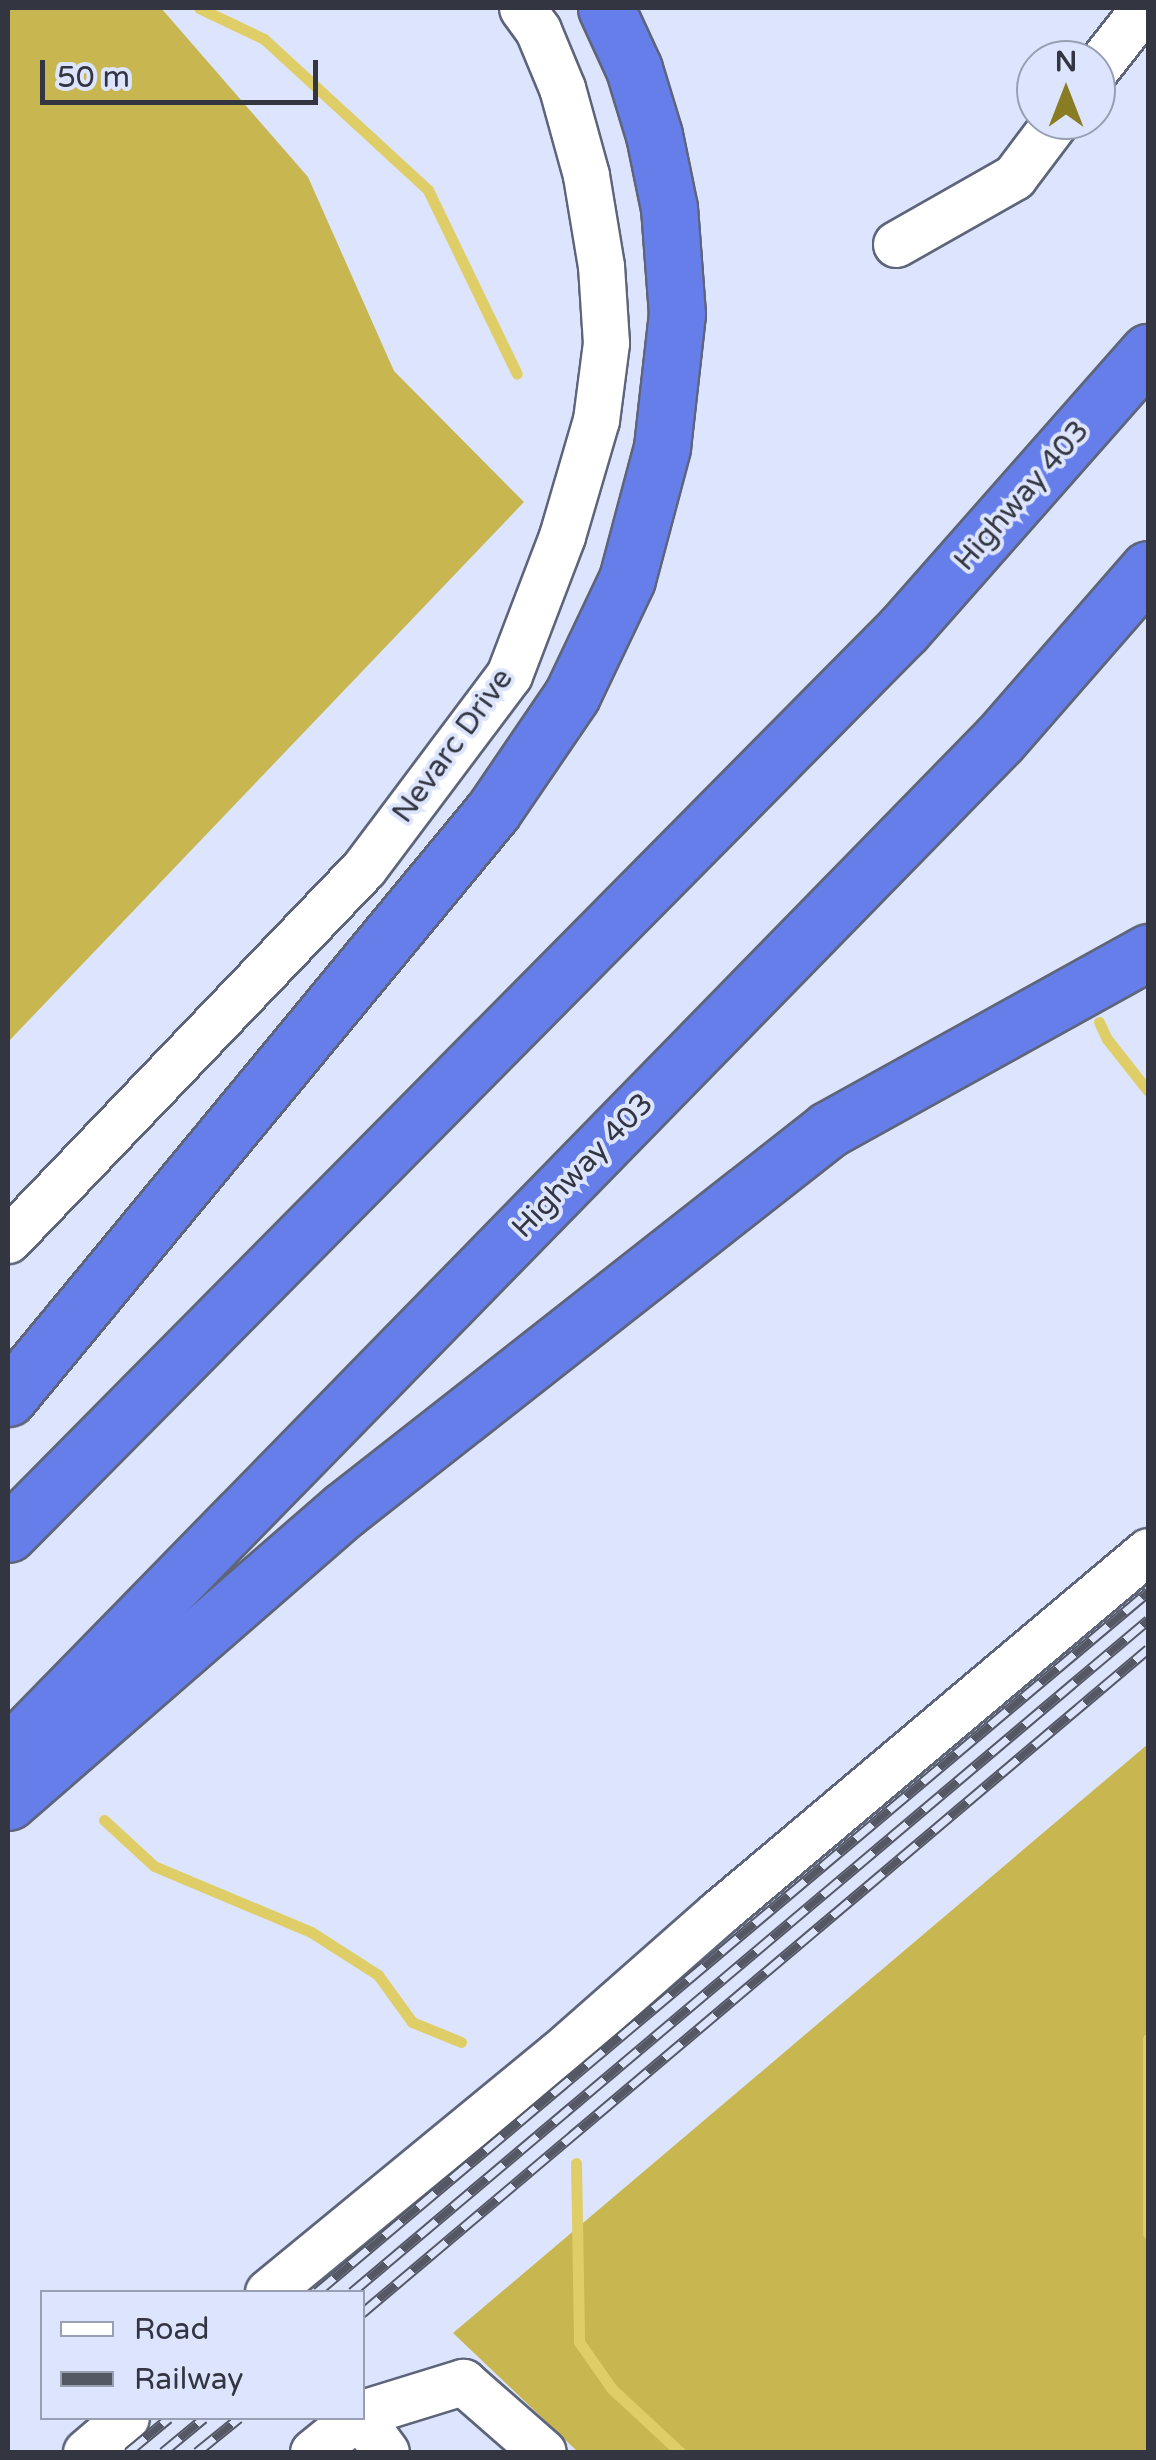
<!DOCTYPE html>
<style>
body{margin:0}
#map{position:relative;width:1156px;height:2460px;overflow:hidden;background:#dde5fe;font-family:"Varela Round",sans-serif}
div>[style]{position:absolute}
.forest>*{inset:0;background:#c8b750}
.stream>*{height:11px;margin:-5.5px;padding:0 5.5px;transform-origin:5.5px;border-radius:5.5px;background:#dfce68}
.roads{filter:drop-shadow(2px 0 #5e657a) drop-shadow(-2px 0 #5e657a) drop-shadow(0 2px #5e657a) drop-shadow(0 -2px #5e657a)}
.minor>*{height:45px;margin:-22.5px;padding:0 22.5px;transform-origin:22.5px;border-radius:22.5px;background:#fff}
.highway>*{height:55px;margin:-27.5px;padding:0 27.5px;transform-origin:27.5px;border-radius:27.5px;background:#667eea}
.rail>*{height:11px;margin-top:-5.5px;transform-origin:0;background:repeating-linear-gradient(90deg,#dde5fe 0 22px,#545865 0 44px);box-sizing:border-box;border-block:2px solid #545865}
span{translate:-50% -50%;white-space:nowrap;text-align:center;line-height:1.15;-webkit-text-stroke:8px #dde5fe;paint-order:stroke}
.street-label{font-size:30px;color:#333640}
.frame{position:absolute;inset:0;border:10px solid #333640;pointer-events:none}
.legend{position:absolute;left:40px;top:2290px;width:325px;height:130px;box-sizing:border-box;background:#dde5fe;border:2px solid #999fb2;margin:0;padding:12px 18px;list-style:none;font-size:30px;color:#333640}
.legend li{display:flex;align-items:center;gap:20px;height:50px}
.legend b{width:50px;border:2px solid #999fb2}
.north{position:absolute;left:1016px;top:40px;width:100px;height:100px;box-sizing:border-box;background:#dde5fe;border:2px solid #999fb2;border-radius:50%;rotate:0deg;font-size:28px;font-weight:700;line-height:40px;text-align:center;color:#333640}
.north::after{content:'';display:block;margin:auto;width:35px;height:45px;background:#8a7c22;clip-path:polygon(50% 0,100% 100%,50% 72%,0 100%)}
.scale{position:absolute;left:40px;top:60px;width:278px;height:45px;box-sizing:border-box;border:5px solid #333640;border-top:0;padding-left:12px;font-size:30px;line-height:35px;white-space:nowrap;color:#333640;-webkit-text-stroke:8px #dde5fe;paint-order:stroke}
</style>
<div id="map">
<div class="forest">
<i style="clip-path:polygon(8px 8px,161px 8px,308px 177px,394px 371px,524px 502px,8px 1042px)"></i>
<i style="clip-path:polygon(1148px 1744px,1148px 2452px,578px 2452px,453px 2333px)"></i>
</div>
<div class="stream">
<i style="left:199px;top:8px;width:72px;rotate:25.5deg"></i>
<i style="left:264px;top:39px;width:223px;rotate:42.6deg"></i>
<i style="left:428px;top:190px;width:204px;rotate:64.2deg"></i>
<i style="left:1099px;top:1022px;width:19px;rotate:65deg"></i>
<i style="left:1107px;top:1039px;width:66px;rotate:51.7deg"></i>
<i style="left:104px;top:1820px;width:68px;rotate:42.6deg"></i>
<i style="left:154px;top:1866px;width:170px;rotate:22.8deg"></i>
<i style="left:311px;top:1932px;width:80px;rotate:32.7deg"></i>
<i style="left:378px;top:1975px;width:58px;rotate:54.1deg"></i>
<i style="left:412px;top:2022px;width:53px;rotate:22.2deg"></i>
<i style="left:1148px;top:2039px;width:194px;rotate:90deg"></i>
<i style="left:576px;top:2163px;width:179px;rotate:89deg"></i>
<i style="left:579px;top:2342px;width:57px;rotate:54.9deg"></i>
<i style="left:612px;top:2389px;width:93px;rotate:42.8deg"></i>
</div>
<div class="roads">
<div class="minor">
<i style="left:1096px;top:69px;width:78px;rotate:-51.8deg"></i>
<i style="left:896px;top:244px;width:136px;rotate:-29.6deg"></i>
<i style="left:1014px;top:177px;width:71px;rotate:-53deg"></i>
<i style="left:8px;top:1240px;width:515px;rotate:-46.26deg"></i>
<i style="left:364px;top:868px;width:241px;rotate:-53.1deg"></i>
<i style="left:509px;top:675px;width:149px;rotate:-69.1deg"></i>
<i style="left:562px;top:536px;width:121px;rotate:-73.7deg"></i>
<i style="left:596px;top:420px;width:78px;rotate:-82.6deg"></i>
<i style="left:606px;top:343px;width:77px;rotate:-93.7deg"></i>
<i style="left:601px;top:266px;width:92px;rotate:-99.4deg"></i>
<i style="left:586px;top:175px;width:90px;rotate:-105.4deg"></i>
<i style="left:562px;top:88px;width:63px;rotate:-112.5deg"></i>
<i style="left:538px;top:30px;width:27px;rotate:-126deg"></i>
<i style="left:268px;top:2292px;width:375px;rotate:-39.4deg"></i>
<i style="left:558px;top:2054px;width:213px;rotate:-41.4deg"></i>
<i style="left:718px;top:1913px;width:562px;rotate:-40.09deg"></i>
<i style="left:362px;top:2413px;width:106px;rotate:-17.1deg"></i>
<i style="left:463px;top:2382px;width:106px;rotate:41.2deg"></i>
<i style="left:361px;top:2418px;width:42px;rotate:53.7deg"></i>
<i style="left:86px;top:2452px;width:52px;rotate:-40.4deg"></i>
<i style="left:313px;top:2452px;width:54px;rotate:-39deg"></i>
</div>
<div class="highway">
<i style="left:8px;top:1398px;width:761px;rotate:-50.44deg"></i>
<i style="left:493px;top:811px;width:140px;rotate:-55.7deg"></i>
<i style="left:572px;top:695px;width:128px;rotate:-64.6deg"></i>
<i style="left:627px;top:579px;width:137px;rotate:-75.1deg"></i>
<i style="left:662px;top:447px;width:134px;rotate:-83.6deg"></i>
<i style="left:677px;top:314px;width:106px;rotate:-94.3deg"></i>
<i style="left:669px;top:208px;width:75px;rotate:-101.6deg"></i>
<i style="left:654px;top:135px;width:69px;rotate:-106.9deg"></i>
<i style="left:634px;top:69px;width:67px;rotate:-114.7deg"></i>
<i style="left:8px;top:1534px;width:1272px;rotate:-45.29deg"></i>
<i style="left:903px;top:630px;width:371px;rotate:-48.6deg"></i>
<i style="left:8px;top:1754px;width:1418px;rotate:-45.66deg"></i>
<i style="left:999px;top:740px;width:227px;rotate:-48.9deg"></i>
<i style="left:8px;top:1802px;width:445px;rotate:-41deg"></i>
<i style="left:344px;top:1510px;width:617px;rotate:-38.15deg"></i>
<i style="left:829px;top:1129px;width:365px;rotate:-29deg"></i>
</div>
</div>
<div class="rail">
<i style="left:317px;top:2292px;width:1087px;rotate:-40.11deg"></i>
<i style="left:352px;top:2292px;width:1042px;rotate:-40.17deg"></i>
<i style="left:362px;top:2313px;width:1029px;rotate:-40.19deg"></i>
<i style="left:128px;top:2452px;width:53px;rotate:-39.7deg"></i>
<i style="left:163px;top:2452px;width:53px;rotate:-39.7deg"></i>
<i style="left:197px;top:2452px;width:54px;rotate:-39deg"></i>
</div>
<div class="street-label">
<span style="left:1022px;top:496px;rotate:-49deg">Highway 403</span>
<span style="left:453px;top:746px;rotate:-54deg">Nevarc Drive</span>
<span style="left:583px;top:1166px;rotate:-46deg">Highway 403</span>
</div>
<div class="frame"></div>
<ul class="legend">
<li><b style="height:12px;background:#fff"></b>Road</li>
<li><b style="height:12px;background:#545865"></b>Railway</li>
</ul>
<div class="north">N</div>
<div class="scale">50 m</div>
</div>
